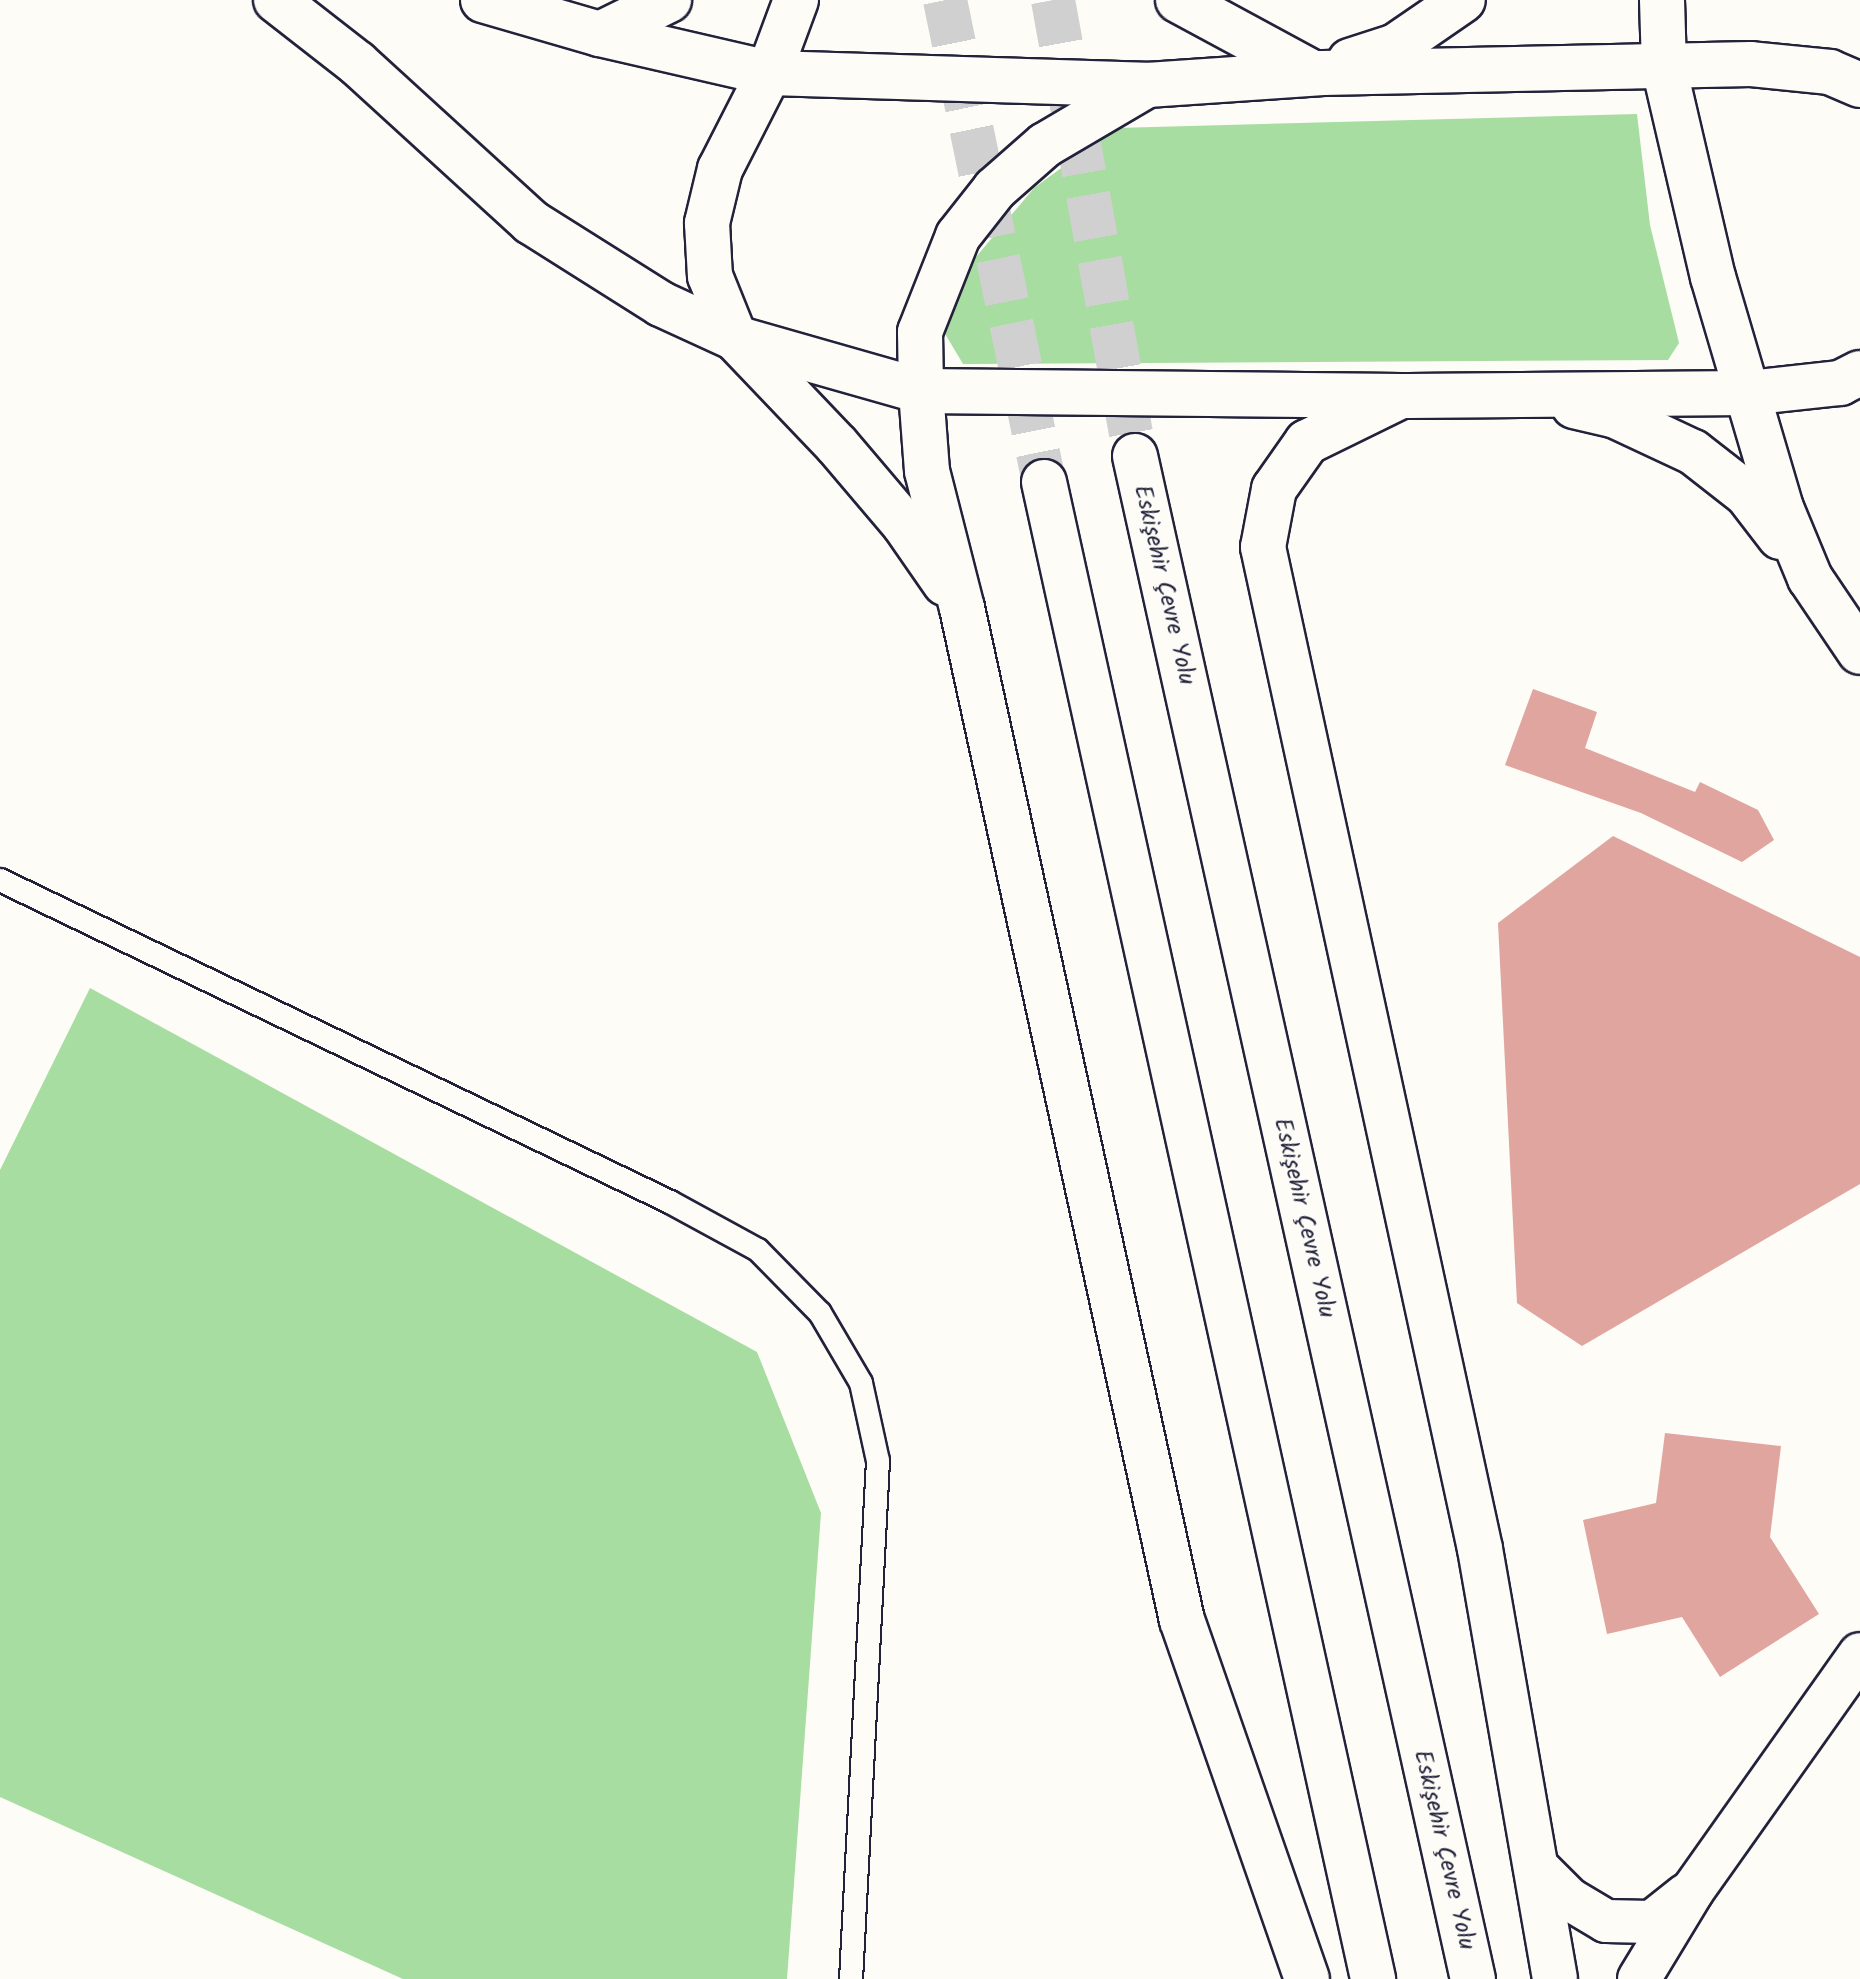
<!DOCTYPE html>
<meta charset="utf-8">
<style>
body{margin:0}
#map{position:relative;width:1860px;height:1979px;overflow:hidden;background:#fdfcf7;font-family:Kalam,sans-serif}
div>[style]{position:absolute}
.green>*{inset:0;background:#a7dda1}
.building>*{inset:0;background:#dfa59e}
.highway-tunnel>*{height:44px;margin-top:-22px;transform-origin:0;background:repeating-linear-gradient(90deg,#d1d0d1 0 44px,transparent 0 66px)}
.roads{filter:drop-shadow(2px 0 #22223b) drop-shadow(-2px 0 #22223b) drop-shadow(0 2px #22223b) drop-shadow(0 -2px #22223b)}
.lane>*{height:22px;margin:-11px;padding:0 11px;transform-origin:11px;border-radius:11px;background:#fdfcf7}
.street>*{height:42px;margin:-21px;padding:0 21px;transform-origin:21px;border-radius:21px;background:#fdfcf7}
.secondary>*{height:44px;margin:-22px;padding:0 22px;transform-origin:22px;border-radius:22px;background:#fdfcf7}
.highway>*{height:44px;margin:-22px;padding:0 22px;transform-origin:22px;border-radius:22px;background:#fdfcf7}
span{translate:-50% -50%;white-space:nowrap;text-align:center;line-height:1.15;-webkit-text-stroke:8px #fdfcf7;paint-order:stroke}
.street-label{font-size:24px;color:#22223b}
</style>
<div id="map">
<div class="green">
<i style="clip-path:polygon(1637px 114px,1650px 225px,1679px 343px,1668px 360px,963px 364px,941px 327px,965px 270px,1034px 188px,1116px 128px)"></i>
<i style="clip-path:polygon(90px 988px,757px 1352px,821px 1513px,787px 1979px,403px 1979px,0 1797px,0 1170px)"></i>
</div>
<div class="building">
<i style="clip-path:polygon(1533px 689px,1597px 712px,1585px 748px,1695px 792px,1700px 782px,1758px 810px,1774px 840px,1742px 862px,1641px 813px,1505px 765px)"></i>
<i style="clip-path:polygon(1613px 836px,1860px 957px,1860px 1184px,1582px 1346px,1517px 1303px,1498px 923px)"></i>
<i style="clip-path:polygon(1665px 1433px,1781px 1446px,1770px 1537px,1819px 1614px,1720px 1677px,1682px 1617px,1607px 1634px,1583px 1520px,1656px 1503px)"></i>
</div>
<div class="highway-tunnel">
<i style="left:945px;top:0;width:492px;rotate:78.4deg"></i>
<i style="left:1053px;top:0;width:463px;rotate:79.8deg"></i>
</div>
<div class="roads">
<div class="lane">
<i style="left:0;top:880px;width:743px;rotate:25.67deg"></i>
<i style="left:670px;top:1202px;width:100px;rotate:28.6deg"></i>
<i style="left:758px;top:1250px;width:88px;rotate:45.5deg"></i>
<i style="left:820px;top:1313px;width:81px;rotate:59.6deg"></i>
<i style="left:861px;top:1383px;width:80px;rotate:77.7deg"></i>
<i style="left:878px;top:1461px;width:519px;rotate:92.98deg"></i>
</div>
<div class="street">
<i style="left:1537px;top:1867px;width:45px;rotate:45deg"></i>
<i style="left:1569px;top:1899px;width:43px;rotate:30.7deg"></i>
<i style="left:1606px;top:1921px;width:46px;rotate:1.2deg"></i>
<i style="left:1652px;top:1922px;width:43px;rotate:-38.5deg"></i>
<i style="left:1639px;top:1979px;width:104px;rotate:-58.8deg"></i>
<i style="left:1693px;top:1890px;width:289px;rotate:-54.7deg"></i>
</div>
<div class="secondary">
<i style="left:276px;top:0;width:103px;rotate:37.9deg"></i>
<i style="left:357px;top:63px;width:236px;rotate:42.4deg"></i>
<i style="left:531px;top:222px;width:154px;rotate:32.2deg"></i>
<i style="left:661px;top:304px;width:81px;rotate:24.7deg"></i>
<i style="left:483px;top:0;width:122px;rotate:16.2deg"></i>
<i style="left:600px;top:34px;width:173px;rotate:13deg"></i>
<i style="left:769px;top:73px;width:378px;rotate:1.8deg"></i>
<i style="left:1662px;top:0;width:67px;rotate:88.3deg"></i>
<i style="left:1664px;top:67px;width:216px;rotate:76.9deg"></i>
<i style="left:1713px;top:277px;width:241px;rotate:73.6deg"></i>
<i style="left:1781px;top:508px;width:76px;rotate:67.5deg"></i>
<i style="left:1810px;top:578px;width:89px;rotate:56deg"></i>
<i style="left:1350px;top:61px;width:48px;rotate:-18.1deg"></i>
<i style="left:1396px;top:46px;width:81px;rotate:-34.5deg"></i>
<i style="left:769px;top:73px;width:108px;rotate:117deg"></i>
<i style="left:720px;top:169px;width:56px;rotate:103.5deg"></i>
<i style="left:707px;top:223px;width:53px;rotate:86.8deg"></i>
<i style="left:710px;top:276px;width:67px;rotate:68deg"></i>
<i style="left:735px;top:338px;width:193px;rotate:15.9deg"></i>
<i style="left:1860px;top:85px;width:33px;rotate:-157deg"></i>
<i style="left:1830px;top:72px;width:79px;rotate:-174.2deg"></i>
<i style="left:1751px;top:64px;width:428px;rotate:178.8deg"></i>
<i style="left:1323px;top:73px;width:176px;rotate:176.1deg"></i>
<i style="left:1147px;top:85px;width:118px;rotate:149.5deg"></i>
<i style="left:1045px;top:145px;width:67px;rotate:138.7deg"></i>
<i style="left:995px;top:189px;width:60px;rotate:128.2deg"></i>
<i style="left:958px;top:236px;width:103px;rotate:111.6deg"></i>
<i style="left:920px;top:332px;width:59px;rotate:89deg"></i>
<i style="left:921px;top:391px;width:480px;rotate:0.6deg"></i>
<i style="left:1401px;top:396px;width:347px;rotate:-0.5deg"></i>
<i style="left:1748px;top:393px;width:93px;rotate:-6.2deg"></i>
<i style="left:1840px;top:383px;width:22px;rotate:-27deg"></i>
<i style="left:1574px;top:406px;width:43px;rotate:13.4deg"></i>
<i style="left:1616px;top:416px;width:85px;rotate:25.1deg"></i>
<i style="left:1693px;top:452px;width:68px;rotate:37.9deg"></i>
<i style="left:1747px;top:494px;width:54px;rotate:52.5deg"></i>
</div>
<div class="highway">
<i style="left:1178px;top:0;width:153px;rotate:28.4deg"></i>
<i style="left:600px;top:34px;width:77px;rotate:-26.2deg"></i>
<i style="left:769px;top:73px;width:78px;rotate:-69.7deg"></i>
<i style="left:735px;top:338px;width:148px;rotate:46.4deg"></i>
<i style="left:837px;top:445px;width:104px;rotate:49.7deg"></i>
<i style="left:904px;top:524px;width:72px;rotate:55.2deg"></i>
<i style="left:921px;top:391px;width:80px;rotate:85.7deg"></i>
<i style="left:927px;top:471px;width:141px;rotate:75.7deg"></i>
<i style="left:962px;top:608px;width:1036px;rotate:77.74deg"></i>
<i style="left:1182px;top:1620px;width:380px;rotate:70.8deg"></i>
<i style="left:1401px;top:396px;width:105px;rotate:153.9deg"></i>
<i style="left:1307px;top:442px;width:57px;rotate:125.1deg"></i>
<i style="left:1274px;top:489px;width:59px;rotate:100.7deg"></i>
<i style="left:1263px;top:547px;width:1025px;rotate:77.78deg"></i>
<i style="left:1480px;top:1549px;width:436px;rotate:80.1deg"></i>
<i style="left:1135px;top:456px;width:1560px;rotate:77.49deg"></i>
<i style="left:1044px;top:482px;width:1533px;rotate:77.6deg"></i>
</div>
</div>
<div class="street-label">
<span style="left:1164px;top:585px;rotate:77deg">Eskişehir Çevre Yolu</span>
<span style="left:1304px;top:1218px;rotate:77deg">Eskişehir Çevre Yolu</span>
<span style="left:1444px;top:1850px;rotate:77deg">Eskişehir Çevre Yolu</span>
</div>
</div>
